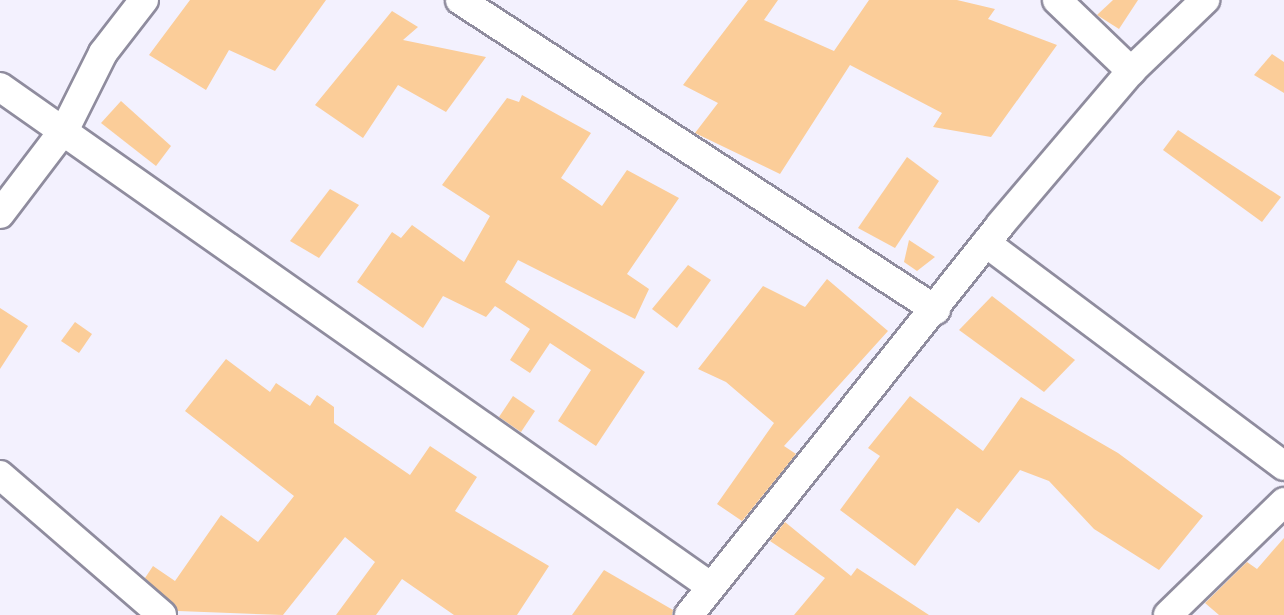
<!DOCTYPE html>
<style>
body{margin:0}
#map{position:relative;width:1284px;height:615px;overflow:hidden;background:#f3f1fe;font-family:"Alegreya Sans",sans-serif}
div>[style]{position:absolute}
.building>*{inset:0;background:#fbcd99}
.roads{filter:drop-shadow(2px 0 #8f8c9e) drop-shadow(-2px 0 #8f8c9e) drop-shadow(0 2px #8f8c9e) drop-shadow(0 -2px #8f8c9e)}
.minor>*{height:28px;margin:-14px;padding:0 14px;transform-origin:14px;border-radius:14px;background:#fff}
span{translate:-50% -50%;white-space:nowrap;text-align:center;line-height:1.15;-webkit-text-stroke:6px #f3f1fe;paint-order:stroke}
</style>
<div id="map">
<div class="building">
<i style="clip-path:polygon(190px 0,326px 0,275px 71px,229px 50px,206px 90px,149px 55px)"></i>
<i style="clip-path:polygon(748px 0,778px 0,764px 20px,834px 51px,869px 0,957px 0,995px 9px,988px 19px,1057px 45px,991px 137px,933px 127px,942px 113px,850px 65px,780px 174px,695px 133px,718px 103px,683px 85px)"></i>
<i style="clip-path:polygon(1113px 0,1138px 0,1119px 29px,1097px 15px)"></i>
<i style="clip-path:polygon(392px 11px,418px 27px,403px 40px,486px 57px,446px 112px,398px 85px,363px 138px,315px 105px)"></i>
<i style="clip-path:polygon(1272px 54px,1284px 62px,1284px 93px,1254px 75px)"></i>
<i style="clip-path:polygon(522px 95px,591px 133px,561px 178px,602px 206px,627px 170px,679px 198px,627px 274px,649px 289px,635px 319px,518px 260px,505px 282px,645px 372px,596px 446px,558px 421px,591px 370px,550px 343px,530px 373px,510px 360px,530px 329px,495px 306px,486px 317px,443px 296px,423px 328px,357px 282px,392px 232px,401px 238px,412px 225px,464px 262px,490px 216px,442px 185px,507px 98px,519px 102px)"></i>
<i style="clip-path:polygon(121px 101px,171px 146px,156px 166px,101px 123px)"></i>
<i style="clip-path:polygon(1178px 130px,1281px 197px,1262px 222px,1163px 150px)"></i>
<i style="clip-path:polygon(907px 157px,939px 181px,895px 248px,858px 228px)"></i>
<i style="clip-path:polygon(330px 189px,359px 205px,319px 258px,290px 241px)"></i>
<i style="clip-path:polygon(909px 240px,935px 257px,917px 271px,904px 262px)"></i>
<i style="clip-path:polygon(688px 265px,711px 280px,677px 328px,652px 309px)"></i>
<i style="clip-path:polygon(827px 279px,888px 331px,784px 446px,796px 454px,742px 521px,717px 504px,774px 423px,726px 382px,698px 369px,763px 286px,805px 307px)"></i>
<i style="clip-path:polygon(992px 296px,1075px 360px,1044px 392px,959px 330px)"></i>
<i style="clip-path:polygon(0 308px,28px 326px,0 369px)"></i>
<i style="clip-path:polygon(75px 322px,92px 334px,79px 353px,61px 341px)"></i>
<i style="clip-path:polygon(226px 359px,270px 392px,276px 383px,310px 406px,317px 395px,334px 407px,334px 423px,410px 475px,430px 446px,477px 477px,455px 511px,549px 566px,517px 615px,454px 615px,402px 579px,376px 615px,336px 615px,375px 562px,345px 537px,283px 615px,178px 611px,145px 578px,153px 566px,175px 581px,221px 515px,258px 542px,294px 496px,185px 411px)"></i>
<i style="clip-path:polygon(513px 396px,535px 411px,521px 432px,499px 417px)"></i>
<i style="clip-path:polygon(910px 396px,983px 451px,1021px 397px,1118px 453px,1203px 516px,1159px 570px,1094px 529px,1049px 481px,1020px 470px,979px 523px,957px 508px,915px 566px,840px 510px,880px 456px,868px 448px)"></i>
<i style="clip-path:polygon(785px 522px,851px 576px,857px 568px,929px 615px,794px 615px,825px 578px,770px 541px)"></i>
<i style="clip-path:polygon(1284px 538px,1284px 615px,1219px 615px,1205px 603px,1247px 562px,1257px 569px)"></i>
<i style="clip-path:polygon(604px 570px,673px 610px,672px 615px,572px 615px)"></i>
</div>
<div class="roads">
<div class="minor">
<i style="left:460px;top:0;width:568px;rotate:33.07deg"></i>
<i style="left:1057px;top:0;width:103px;rotate:43.8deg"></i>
<i style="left:0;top:87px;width:868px;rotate:35.1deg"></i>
<i style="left:0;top:214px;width:109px;rotate:-52.8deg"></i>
<i style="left:66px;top:127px;width:83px;rotate:-63.4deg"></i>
<i style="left:103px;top:53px;width:67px;rotate:-52.3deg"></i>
<i style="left:986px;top:243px;width:372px;rotate:36.8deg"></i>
<i style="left:0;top:475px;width:214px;rotate:40.8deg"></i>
<i style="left:689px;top:615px;width:499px;rotate:-51.4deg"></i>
<i style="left:1000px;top:225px;width:202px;rotate:-49.6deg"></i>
<i style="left:1131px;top:71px;width:103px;rotate:-43.8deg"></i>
<i style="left:1168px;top:615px;width:162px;rotate:-44.2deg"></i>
</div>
</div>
</div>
